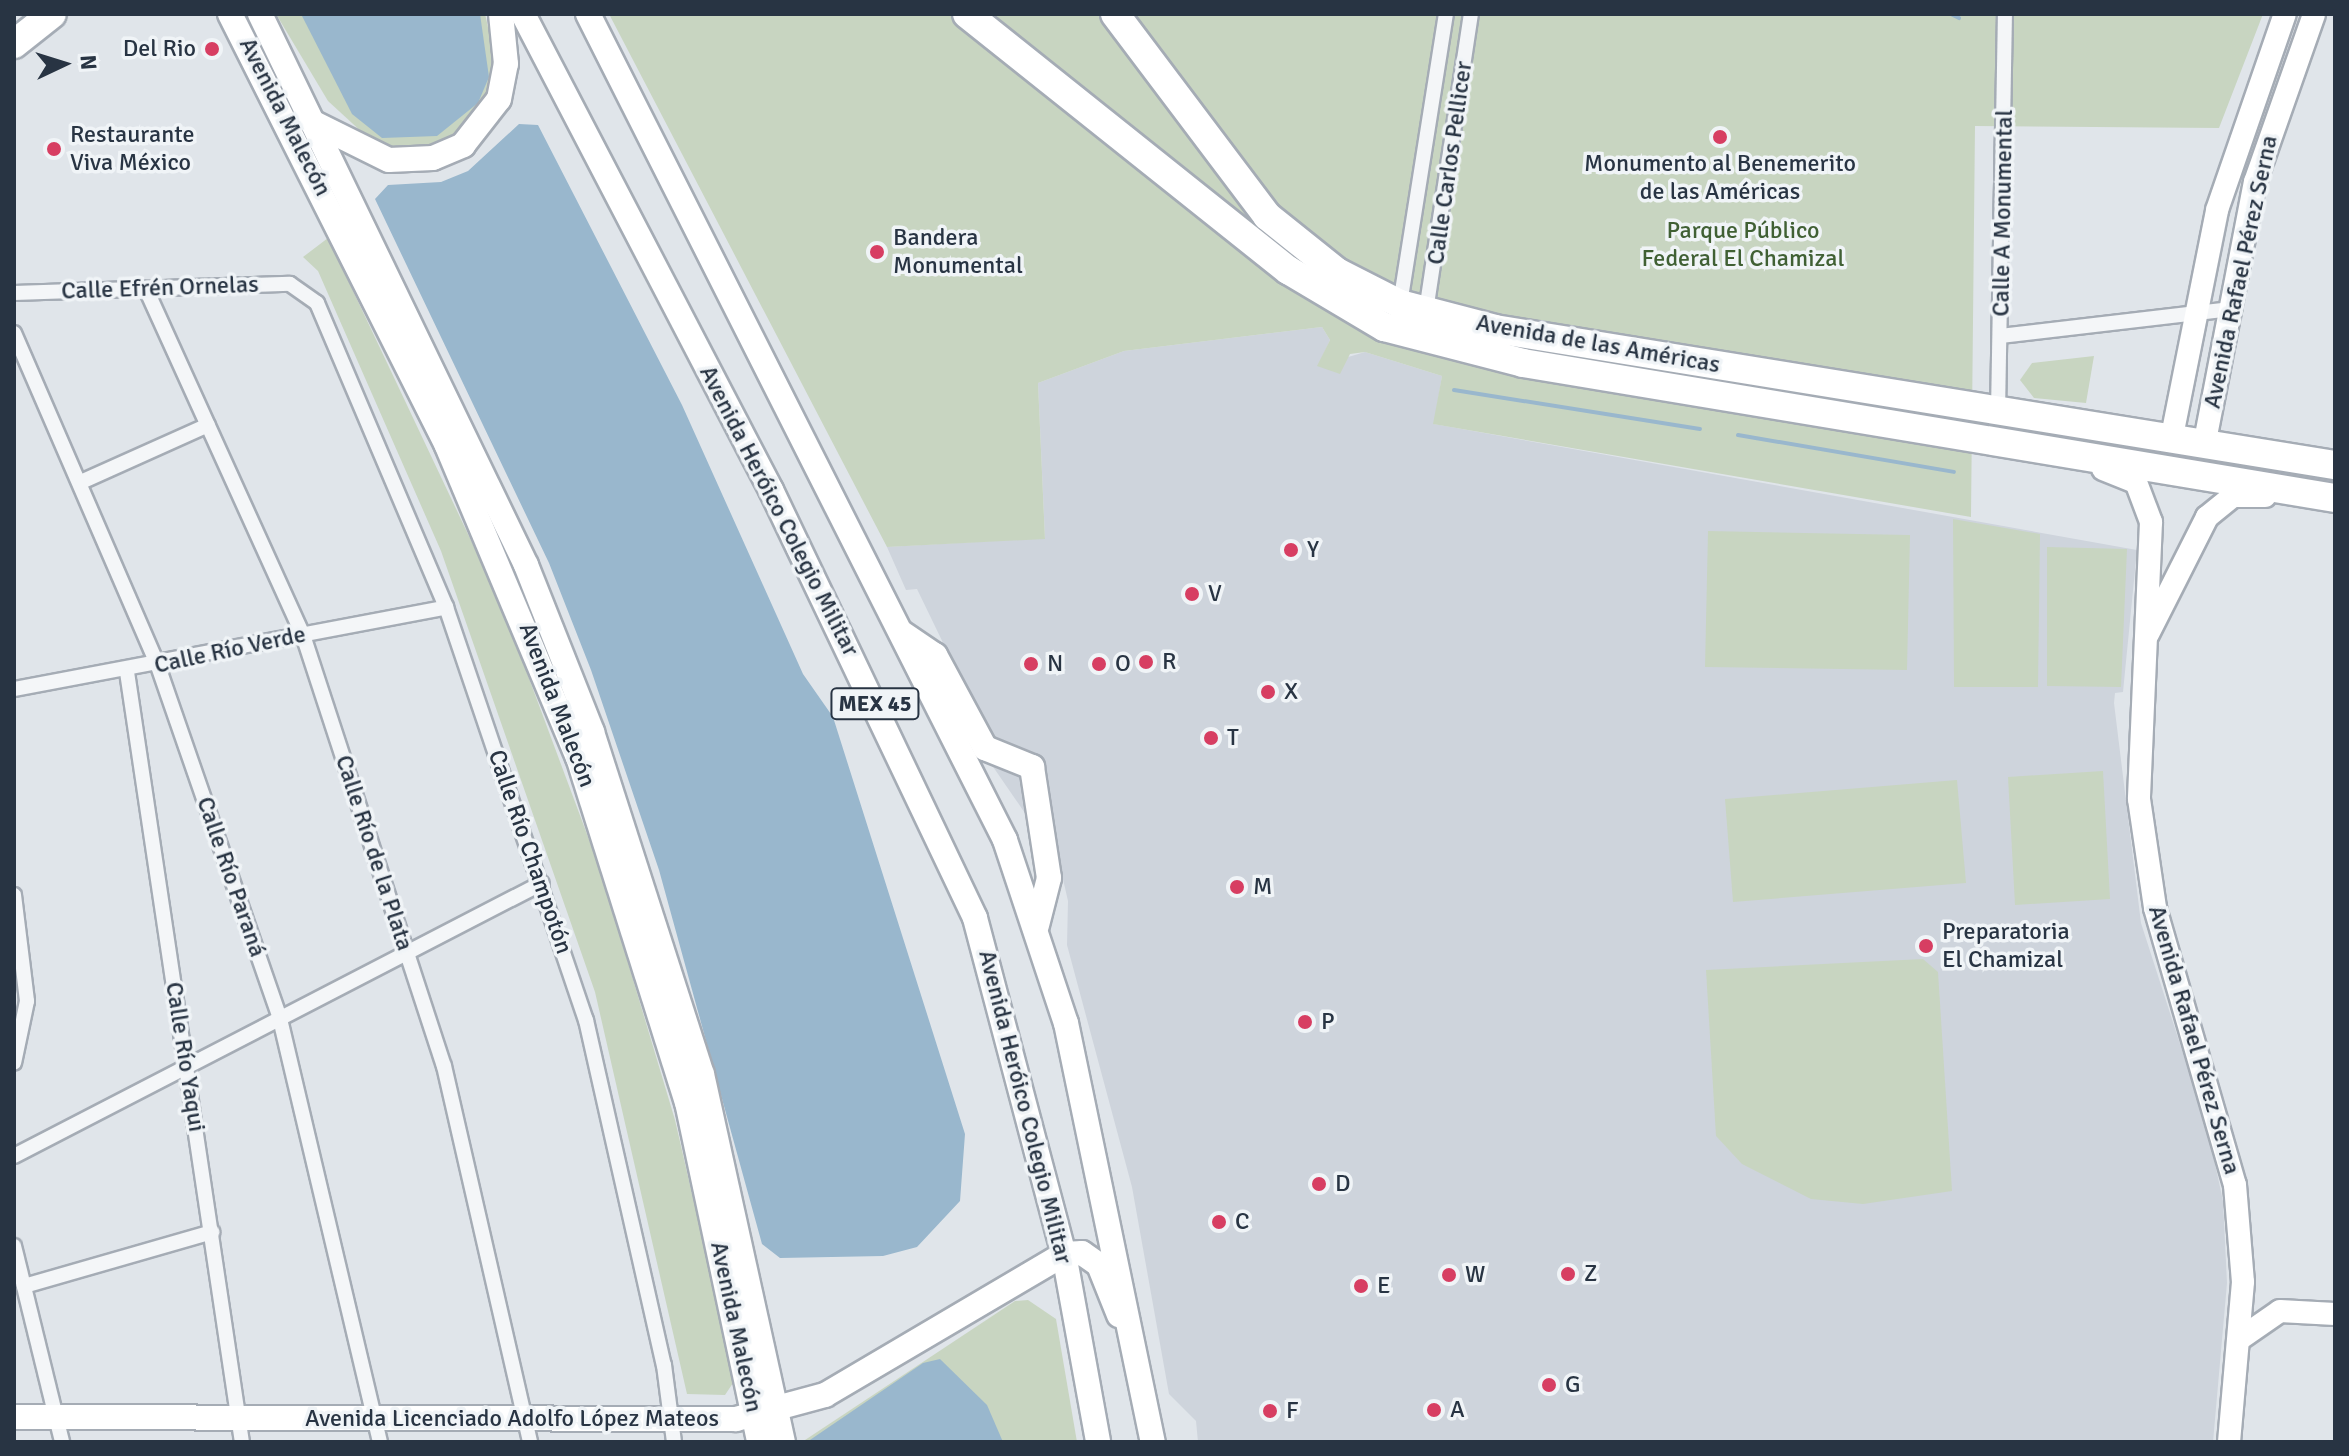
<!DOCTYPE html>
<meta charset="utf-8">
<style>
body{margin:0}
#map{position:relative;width:2349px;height:1456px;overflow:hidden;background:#e0e5ea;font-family:Signika,sans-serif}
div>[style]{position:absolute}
.built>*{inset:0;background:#ced4dc}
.green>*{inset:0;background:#c8d5c1}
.water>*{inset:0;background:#99b7cd}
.stream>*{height:4px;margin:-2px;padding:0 2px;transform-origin:2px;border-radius:2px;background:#99b7cd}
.roads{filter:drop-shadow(2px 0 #a5acb5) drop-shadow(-2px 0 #a5acb5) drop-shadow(0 2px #a5acb5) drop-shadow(0 -2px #a5acb5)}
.street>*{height:14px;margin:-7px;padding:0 7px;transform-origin:7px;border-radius:7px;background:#f4f6f8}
.secondary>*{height:22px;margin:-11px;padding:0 11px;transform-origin:11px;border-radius:11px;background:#fff}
.primary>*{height:24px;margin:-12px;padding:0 12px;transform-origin:12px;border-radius:12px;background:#fff}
.highway>*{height:28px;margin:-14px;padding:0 14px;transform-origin:14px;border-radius:14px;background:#fff}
.dots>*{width:22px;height:22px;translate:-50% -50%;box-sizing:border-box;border:4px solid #f0f4f7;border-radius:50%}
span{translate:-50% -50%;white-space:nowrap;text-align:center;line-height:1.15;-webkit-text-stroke:7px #f0f4f7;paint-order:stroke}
.shield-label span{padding:2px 6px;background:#f0f4f7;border:2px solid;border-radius:6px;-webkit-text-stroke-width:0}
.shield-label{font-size:22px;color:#283443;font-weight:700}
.poi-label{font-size:24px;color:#283443}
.right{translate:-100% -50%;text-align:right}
.left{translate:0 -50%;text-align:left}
.street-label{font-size:24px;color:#283443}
.park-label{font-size:24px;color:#406034}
.frame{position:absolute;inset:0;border:16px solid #283443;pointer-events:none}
.north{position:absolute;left:24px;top:24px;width:80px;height:80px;-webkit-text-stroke:6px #f0f4f7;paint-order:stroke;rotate:86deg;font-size:22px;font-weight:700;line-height:32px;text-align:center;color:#283443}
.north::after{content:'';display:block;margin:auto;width:28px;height:36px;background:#283443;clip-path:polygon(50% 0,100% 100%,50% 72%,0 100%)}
</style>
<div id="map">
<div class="built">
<i style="clip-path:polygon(1322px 327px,1330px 340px,1318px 366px,1365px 352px,1442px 376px,1434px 424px,2137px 550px,2123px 692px,2115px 693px,2114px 703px,2141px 923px,2208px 1131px,2223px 1201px,2227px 1283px,2213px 1442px,1198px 1442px,1196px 1421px,1169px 1394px,1132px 1187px,1067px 945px,1068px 901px,1049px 818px,1029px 819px,987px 758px,992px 744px,917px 589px,906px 590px,887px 547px,1045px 538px,1038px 383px,1124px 351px)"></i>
</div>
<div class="green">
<i style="clip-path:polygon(276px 14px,485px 14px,494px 53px,483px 109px,467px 129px,430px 149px,377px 146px,328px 101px)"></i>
<i style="clip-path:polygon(609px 14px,2263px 14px,2219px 128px,1975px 126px,1971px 517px,1433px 424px,1442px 376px,1365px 352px,1350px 354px,1340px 374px,1317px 366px,1330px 340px,1322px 327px,1124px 351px,1038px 383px,1045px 539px,887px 547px)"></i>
<i style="clip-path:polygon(328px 238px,502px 606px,600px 869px,675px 1120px,735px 1380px,725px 1395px,687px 1394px,595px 992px,441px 551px,318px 271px,303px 257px)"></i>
<i style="clip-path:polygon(2094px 356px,2086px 403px,2034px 398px,2020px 380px,2032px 363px)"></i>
<i style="clip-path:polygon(1953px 519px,2040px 534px,2038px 687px,1954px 687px)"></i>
<i style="clip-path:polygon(1708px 531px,1910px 535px,1907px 670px,1705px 667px)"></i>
<i style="clip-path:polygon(2047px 547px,2127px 549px,2121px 687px,2047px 686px)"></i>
<i style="clip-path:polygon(2103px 771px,2110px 899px,2015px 905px,2008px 777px)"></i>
<i style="clip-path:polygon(1957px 780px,1966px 883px,1733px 902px,1725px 799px)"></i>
<i style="clip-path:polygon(1923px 959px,1938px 972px,1952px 1191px,1863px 1204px,1811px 1199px,1742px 1164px,1716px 1136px,1706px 970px)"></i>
<i style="clip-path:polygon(1028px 1300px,1056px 1319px,1077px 1442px,802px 1442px,1015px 1301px)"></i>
</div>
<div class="water">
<i style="clip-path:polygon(301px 14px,480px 14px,489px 77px,478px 103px,437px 136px,382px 138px,352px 114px)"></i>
<i style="clip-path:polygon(519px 124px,538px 125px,682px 405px,803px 674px,833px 717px,965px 1134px,960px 1201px,917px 1247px,883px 1256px,780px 1258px,762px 1244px,659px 870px,591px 670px,549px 563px,375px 199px,388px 185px,441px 182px,468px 171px)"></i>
<i style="clip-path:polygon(940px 1359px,987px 1405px,1003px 1442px,807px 1442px,923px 1363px)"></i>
</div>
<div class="stream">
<i style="left:1951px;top:14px;width:9px;rotate:27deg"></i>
<i style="left:1454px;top:390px;width:249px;rotate:9deg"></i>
<i style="left:1738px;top:435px;width:219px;rotate:9.7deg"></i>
</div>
<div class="roads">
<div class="street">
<i style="left:146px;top:289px;width:380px;rotate:65.6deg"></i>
<i style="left:303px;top:635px;width:453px;rotate:71.9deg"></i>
<i style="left:444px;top:1066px;width:386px;rotate:77.1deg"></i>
<i style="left:14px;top:293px;width:276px;rotate:-1.9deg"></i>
<i style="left:290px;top:284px;width:33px;rotate:35deg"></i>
<i style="left:317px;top:303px;width:330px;rotate:67deg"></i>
<i style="left:446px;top:607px;width:436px;rotate:71.3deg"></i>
<i style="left:586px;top:1020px;width:354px;rotate:77.3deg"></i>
<i style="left:664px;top:1365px;width:78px;rotate:82.6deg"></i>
<i style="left:1400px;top:304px;width:294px;rotate:-81deg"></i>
<i style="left:1426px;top:311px;width:300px;rotate:-81.4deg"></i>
<i style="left:14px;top:333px;width:363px;rotate:66.6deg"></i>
<i style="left:158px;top:666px;width:373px;rotate:70.9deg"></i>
<i style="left:280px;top:1019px;width:435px;rotate:76.7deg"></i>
<i style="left:2001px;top:336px;width:231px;rotate:-6.7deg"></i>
<i style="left:1998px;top:412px;width:398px;rotate:-89deg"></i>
<i style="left:81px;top:482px;width:139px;rotate:-24.2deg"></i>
<i style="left:127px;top:672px;width:779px;rotate:81.51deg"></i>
<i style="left:14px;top:689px;width:440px;rotate:-10.7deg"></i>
<i style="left:14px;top:895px;width:107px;rotate:83deg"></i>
<i style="left:27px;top:1001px;width:63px;rotate:101.8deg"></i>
<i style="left:14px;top:1156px;width:594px;rotate:-27.34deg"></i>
<i style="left:14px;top:1246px;width:202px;rotate:76.2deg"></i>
<i style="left:24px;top:1286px;width:196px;rotate:-16deg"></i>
</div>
<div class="secondary">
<i style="left:2172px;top:436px;width:230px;rotate:-78.7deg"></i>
<i style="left:2217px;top:210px;width:207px;rotate:-70.9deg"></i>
<i style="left:2205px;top:441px;width:264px;rotate:-79.1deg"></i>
<i style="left:2255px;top:182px;width:178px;rotate:-70.6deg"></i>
<i style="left:2103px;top:469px;width:35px;rotate:22deg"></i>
<i style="left:2136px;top:482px;width:43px;rotate:69.4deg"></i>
<i style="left:2151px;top:522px;width:277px;rotate:92.5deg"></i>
<i style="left:2139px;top:799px;width:110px;rotate:81.6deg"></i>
<i style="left:2155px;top:908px;width:288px;rotate:73.9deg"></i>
<i style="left:2235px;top:1185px;width:97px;rotate:85.3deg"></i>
<i style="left:2243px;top:1282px;width:161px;rotate:95deg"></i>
<i style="left:2148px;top:634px;width:131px;rotate:-63.2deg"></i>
<i style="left:2207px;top:517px;width:33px;rotate:-39deg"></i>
<i style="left:2233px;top:496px;width:32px"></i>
<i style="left:2241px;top:1338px;width:47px;rotate:-34.7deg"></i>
<i style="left:2280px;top:1311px;width:55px;rotate:3.1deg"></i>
</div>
<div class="primary">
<i style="left:230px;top:14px;width:483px;rotate:63.3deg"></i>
<i style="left:447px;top:446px;width:337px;rotate:67.2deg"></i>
<i style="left:578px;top:757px;width:362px;rotate:72.5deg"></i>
<i style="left:687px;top:1102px;width:348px;rotate:78deg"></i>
<i style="left:260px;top:14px;width:612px;rotate:64.23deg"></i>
<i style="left:526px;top:565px;width:180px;rotate:68.4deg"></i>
<i style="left:592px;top:732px;width:359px;rotate:72.2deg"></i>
<i style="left:702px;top:1074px;width:377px;rotate:77.6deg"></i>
<i style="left:523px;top:14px;width:537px;rotate:62.48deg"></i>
<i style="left:771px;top:490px;width:474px;rotate:64.5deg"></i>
<i style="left:975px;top:918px;width:348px;rotate:75.2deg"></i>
<i style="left:1064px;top:1254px;width:191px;rotate:79.7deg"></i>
<i style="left:588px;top:14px;width:925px;rotate:63.21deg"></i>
<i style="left:1005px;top:840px;width:193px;rotate:71.6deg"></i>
<i style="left:1066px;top:1023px;width:428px;rotate:78.3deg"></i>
<i style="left:316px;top:124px;width:81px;rotate:26.3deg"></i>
<i style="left:389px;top:160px;width:44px;rotate:-2.6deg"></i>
<i style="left:433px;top:158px;width:33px;rotate:-23deg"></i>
<i style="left:463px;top:145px;width:58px;rotate:-52deg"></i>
<i style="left:499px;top:99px;width:36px;rotate:-79deg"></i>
<i style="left:506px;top:64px;width:50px;rotate:-95.7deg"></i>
<i style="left:902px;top:633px;width:40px;rotate:34deg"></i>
<i style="left:935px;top:655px;width:106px;rotate:61.7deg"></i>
<i style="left:985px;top:748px;width:51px;rotate:22deg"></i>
<i style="left:1032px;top:767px;width:112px;rotate:81.3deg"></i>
<i style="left:1049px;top:878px;width:49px;rotate:104.3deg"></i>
<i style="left:14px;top:1417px;width:722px;rotate:0.16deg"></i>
<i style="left:736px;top:1419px;width:92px;rotate:-15.1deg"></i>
<i style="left:825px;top:1395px;width:277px;rotate:-30.5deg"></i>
<i style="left:1064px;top:1254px;width:18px;rotate:-3deg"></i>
<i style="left:1082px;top:1253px;width:21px;rotate:35deg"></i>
<i style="left:1099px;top:1265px;width:54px;rotate:68.2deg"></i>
</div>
<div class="highway">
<i style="left:967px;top:14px;width:411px;rotate:38.6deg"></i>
<i style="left:1288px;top:270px;width:112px;rotate:30.7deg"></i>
<i style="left:1384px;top:327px;width:144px;rotate:14.5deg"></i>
<i style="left:1523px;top:363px;width:823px;rotate:9.44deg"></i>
<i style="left:1115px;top:14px;width:253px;rotate:53deg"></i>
<i style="left:1267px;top:216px;width:90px;rotate:38.7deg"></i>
<i style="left:1337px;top:272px;width:71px;rotate:26.9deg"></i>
<i style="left:1400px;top:304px;width:98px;rotate:14.7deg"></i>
<i style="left:1495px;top:329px;width:851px;rotate:9.2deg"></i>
<i style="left:14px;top:44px;width:48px;rotate:-38.3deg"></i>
</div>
</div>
<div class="dots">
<i style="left:212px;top:49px;background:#d73e62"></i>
<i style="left:1720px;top:137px;background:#d73e62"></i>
<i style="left:54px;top:149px;background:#d73e62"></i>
<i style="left:877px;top:252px;background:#d73e62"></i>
<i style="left:1291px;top:550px;background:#d73e62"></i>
<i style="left:1192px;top:594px;background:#d73e62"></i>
<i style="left:1146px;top:662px;background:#d73e62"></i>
<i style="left:1031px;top:664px;background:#d73e62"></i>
<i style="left:1099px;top:664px;background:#d73e62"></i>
<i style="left:1268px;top:692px;background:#d73e62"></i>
<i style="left:1211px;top:738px;background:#d73e62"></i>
<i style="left:1237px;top:887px;background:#d73e62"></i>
<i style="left:1926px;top:946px;background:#d73e62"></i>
<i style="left:1305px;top:1022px;background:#d73e62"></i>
<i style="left:1319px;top:1184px;background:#d73e62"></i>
<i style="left:1219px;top:1222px;background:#d73e62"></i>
<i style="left:1568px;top:1274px;background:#d73e62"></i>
<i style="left:1449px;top:1275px;background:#d73e62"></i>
<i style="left:1361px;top:1286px;background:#d73e62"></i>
<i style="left:1549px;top:1385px;background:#d73e62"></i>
<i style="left:1434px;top:1410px;background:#d73e62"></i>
<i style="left:1270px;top:1411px;background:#d73e62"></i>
</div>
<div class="shield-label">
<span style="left:875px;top:704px">MEX 45</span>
</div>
<div class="poi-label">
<span class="right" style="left:196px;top:49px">Del Rio</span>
<span class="left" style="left:70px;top:149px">Restaurante<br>Viva México</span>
<span style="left:1720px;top:178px">Monumento al Benemerito<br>de las Américas</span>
<span class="left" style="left:893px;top:252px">Bandera<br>Monumental</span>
<span class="left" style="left:1307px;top:550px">Y</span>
<span class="left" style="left:1208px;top:594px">V</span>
<span class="left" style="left:1162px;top:662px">R</span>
<span class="left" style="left:1047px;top:664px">N</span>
<span class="left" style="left:1115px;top:664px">O</span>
<span class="left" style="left:1284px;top:692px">X</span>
<span class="left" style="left:1227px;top:738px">T</span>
<span class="left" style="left:1253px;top:887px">M</span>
<span class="left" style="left:1942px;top:946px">Preparatoria<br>El Chamizal</span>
<span class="left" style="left:1321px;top:1022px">P</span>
<span class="left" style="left:1335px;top:1184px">D</span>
<span class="left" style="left:1235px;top:1222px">C</span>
<span class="left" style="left:1584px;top:1274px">Z</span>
<span class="left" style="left:1465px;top:1275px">W</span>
<span class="left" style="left:1377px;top:1286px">E</span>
<span class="left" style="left:1565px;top:1385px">G</span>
<span class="left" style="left:1450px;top:1410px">A</span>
<span class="left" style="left:1286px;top:1411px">F</span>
</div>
<div class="street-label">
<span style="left:285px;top:117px;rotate:63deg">Avenida Malecón</span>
<span style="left:1450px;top:163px;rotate:-82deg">Calle Carlos Pellicer</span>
<span style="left:2003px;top:213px;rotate:-89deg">Calle A Monumental</span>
<span style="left:2241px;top:272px;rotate:-78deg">Avenida Rafael Pérez Serna</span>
<span style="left:160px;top:288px;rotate:-2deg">Calle Efrén Ornelas</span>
<span style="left:1598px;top:344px;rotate:10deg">Avenida de las Américas</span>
<span style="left:779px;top:511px;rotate:63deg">Avenida Heróico Colegio Militar</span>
<span style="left:230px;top:650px;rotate:-12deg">Calle Río Verde</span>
<span style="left:557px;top:705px;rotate:69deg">Avenida Malecón</span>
<span style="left:530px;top:852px;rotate:71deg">Calle Río Champotón</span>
<span style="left:374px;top:853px;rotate:72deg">Calle Río de la Plata</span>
<span style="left:231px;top:877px;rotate:71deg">Calle Río Paraná</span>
<span style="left:2194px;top:1040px;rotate:74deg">Avenida Rafael Pérez Serna</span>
<span style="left:185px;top:1057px;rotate:81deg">Calle Río Yaqui</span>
<span style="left:1025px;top:1107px;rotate:76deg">Avenida Heróico Colegio Militar</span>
<span style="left:736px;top:1327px;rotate:78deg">Avenida Malecón</span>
<span style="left:512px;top:1419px">Avenida Licenciado Adolfo López Mateos</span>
</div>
<div class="park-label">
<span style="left:1743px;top:245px">Parque Público<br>Federal El Chamizal</span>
</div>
<div class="frame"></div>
<div class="north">N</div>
</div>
